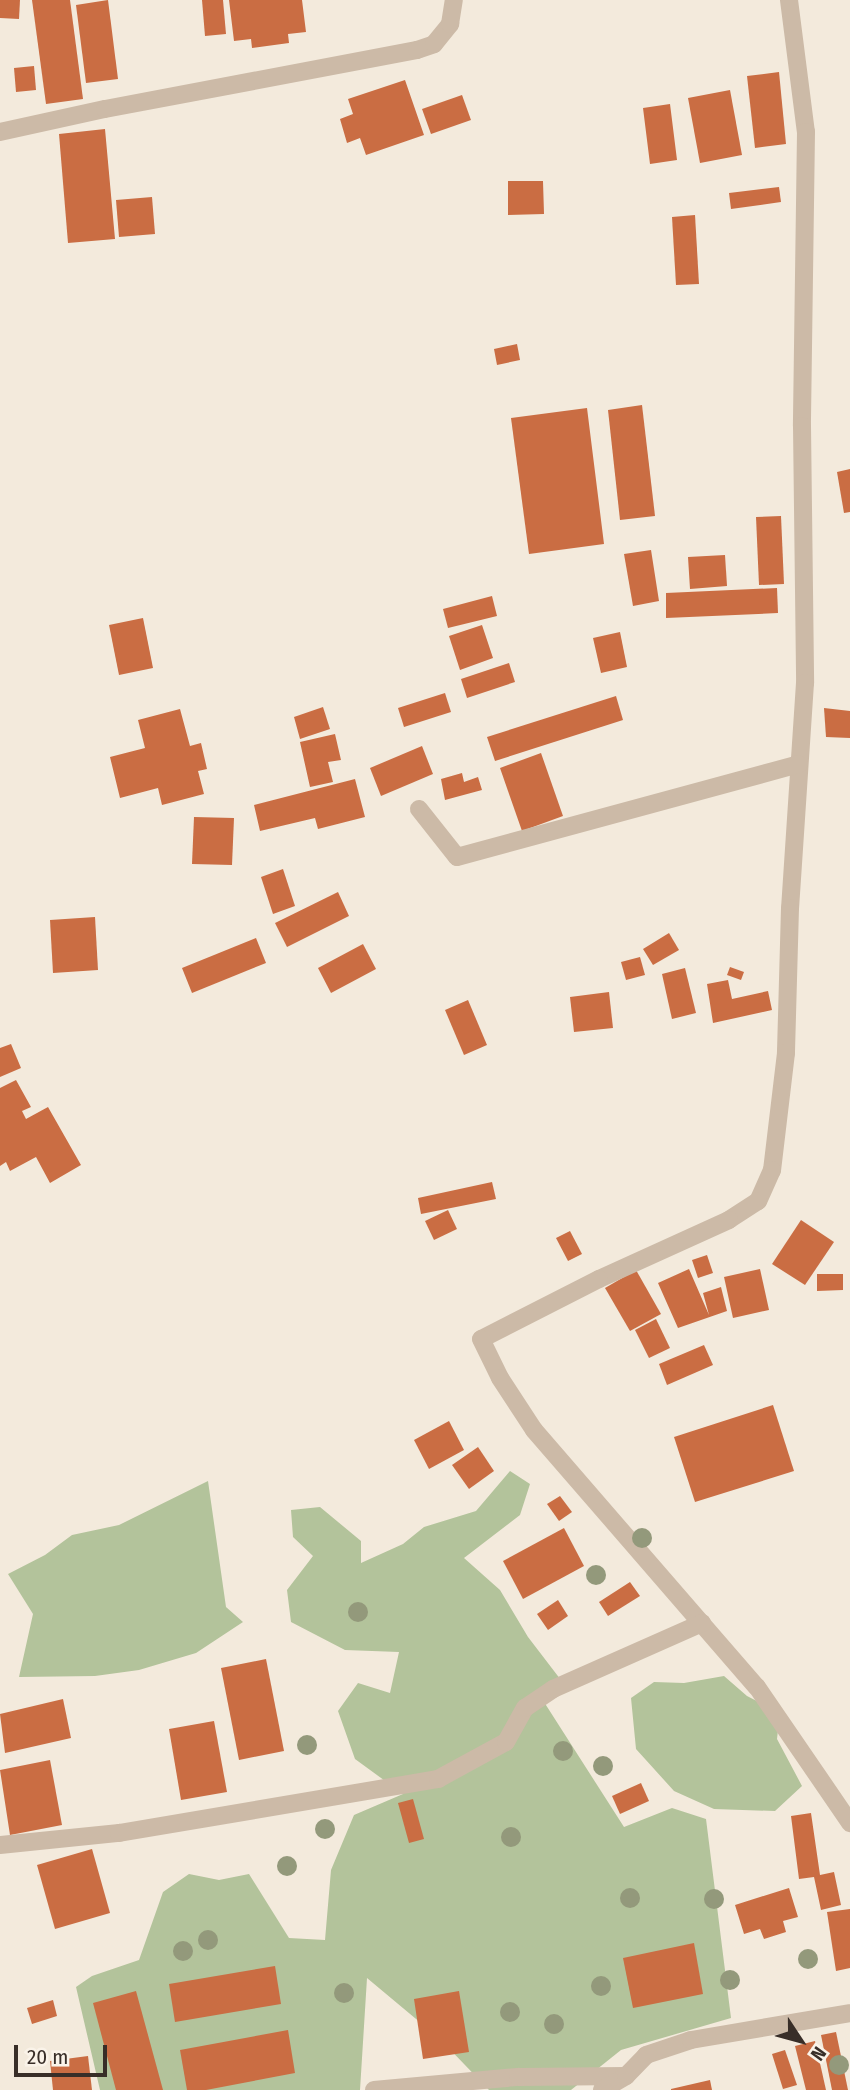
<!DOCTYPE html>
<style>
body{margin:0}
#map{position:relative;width:850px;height:2090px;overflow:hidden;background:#f3eadc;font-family:"Fira Sans Condensed",sans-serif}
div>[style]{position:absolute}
.green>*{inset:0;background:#b3c39b}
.building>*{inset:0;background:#ca6d43}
.street>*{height:18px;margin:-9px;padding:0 9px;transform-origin:9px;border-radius:9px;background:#ccbaa7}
.trees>*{width:20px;height:20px;margin:-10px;border-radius:50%;background:#93997b}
span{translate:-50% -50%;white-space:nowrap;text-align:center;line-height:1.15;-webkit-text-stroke:7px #faf3e9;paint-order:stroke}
.north{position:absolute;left:766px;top:2006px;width:70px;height:70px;-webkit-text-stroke:5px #faf3e9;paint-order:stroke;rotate:126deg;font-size:19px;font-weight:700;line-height:28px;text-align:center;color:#382e28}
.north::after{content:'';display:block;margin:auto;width:24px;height:32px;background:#382e28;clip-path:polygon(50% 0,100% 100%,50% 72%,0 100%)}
.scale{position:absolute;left:14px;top:2045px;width:93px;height:32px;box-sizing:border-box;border:4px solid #382e28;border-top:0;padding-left:9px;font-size:21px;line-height:24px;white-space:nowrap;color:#382e28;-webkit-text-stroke:5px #faf3e9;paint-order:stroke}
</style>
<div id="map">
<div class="green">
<i style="clip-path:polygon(510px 1471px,530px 1484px,520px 1515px,464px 1558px,500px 1590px,528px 1637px,564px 1684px,544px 1702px,624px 1827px,672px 1808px,706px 1819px,731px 2018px,621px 2050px,571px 2090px,489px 2090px,440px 2039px,367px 1978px,360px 2090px,100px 2090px,76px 1987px,92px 1976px,139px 1960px,163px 1892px,189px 1874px,219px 1880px,249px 1874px,289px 1938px,325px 1940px,331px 1870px,354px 1815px,403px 1794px,355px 1759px,338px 1711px,358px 1683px,390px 1693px,399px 1652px,345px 1650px,291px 1622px,287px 1590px,313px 1556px,293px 1537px,291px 1510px,320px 1507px,361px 1541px,361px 1563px,403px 1544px,424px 1527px,476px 1511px)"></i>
<i style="clip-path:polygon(208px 1481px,226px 1607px,243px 1622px,196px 1653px,139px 1670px,95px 1676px,19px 1677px,33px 1614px,8px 1574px,45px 1555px,72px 1535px,119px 1525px)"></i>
<i style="clip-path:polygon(724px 1676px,747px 1696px,780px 1713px,777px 1739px,802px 1786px,775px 1811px,714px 1809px,674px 1791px,636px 1749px,631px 1698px,654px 1682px,684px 1683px)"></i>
</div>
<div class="building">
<i style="clip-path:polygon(0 0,20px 0,19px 19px,0 18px)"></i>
<i style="clip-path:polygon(32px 0,70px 0,83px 99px,46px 104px)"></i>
<i style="clip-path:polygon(108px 0,118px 79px,86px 83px,76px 5px)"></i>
<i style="clip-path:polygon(202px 0,223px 0,226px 34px,205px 36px)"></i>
<i style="clip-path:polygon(229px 0,302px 0,306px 32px,288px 34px,289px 43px,252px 48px,251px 39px,234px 41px)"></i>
<i style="clip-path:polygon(34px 66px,36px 90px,16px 92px,14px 68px)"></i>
<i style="clip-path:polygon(779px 72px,786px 144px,755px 148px,747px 76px)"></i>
<i style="clip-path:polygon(405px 80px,424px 135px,366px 155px,360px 138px,347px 143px,340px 119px,353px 114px,348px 99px)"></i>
<i style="clip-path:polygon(730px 90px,742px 155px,700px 163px,688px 98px)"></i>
<i style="clip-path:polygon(462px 95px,471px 120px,431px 134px,422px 109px)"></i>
<i style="clip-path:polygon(670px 104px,677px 160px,650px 164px,643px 108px)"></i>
<i style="clip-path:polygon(105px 129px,115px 239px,68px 243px,59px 134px)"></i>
<i style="clip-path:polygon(508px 181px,543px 181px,544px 214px,508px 215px)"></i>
<i style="clip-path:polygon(779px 187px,781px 202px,731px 209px,729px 193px)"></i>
<i style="clip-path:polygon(152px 197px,155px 234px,119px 237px,116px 200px)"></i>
<i style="clip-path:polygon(695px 215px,699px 284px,676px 285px,672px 217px)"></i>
<i style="clip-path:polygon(517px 344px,520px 360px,497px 365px,494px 349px)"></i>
<i style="clip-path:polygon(642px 405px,655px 516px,620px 520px,608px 410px)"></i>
<i style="clip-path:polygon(587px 408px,604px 544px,529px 554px,511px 418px)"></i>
<i style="clip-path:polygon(850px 469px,850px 512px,844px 513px,837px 472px)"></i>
<i style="clip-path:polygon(781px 516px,784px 584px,759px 585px,756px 517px)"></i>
<i style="clip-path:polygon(651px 550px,659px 601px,633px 606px,624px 554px)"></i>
<i style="clip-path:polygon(725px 555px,727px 586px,690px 589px,688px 557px)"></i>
<i style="clip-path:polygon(777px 588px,778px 613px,666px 618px,666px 593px)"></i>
<i style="clip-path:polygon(492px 596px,497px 616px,448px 628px,443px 609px)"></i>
<i style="clip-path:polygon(143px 618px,153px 668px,119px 675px,109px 625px)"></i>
<i style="clip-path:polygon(482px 625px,493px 658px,460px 670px,449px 636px)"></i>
<i style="clip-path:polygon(620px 632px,627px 667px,601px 673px,593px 638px)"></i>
<i style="clip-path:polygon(509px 663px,515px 682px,467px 698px,461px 679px)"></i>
<i style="clip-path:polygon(445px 693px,451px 712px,404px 727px,398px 708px)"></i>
<i style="clip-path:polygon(616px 696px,623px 720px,495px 761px,487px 737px)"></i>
<i style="clip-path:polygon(323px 707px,330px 729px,300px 739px,294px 717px)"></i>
<i style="clip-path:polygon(824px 708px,850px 711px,850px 738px,826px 737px)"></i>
<i style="clip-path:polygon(180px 709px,190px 746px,201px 743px,207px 769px,198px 771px,204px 794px,162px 805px,158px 788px,120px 798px,110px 757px,145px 748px,138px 720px)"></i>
<i style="clip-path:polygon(335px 734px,341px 760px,328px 762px,333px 782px,310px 787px,300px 742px)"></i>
<i style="clip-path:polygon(422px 746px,433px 774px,381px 796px,370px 768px)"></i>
<i style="clip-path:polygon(541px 753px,563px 816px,522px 831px,500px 768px)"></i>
<i style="clip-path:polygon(462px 773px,464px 782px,478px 777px,482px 790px,445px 800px,441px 779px)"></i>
<i style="clip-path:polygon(355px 779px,365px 817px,318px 829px,315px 818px,260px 831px,254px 805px)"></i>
<i style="clip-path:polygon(194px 817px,234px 818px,232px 865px,192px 864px)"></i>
<i style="clip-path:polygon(283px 869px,295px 906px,273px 914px,261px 877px)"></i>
<i style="clip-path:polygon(338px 892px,349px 916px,287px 947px,275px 923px)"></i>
<i style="clip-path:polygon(95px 917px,98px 970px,53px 973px,50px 920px)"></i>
<i style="clip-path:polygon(669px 933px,679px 950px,653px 965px,643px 949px)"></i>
<i style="clip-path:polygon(256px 938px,266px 963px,192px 993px,182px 968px)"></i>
<i style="clip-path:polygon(363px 944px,376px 969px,331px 993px,318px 968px)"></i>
<i style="clip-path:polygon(640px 957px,645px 975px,626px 980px,621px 962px)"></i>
<i style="clip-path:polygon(730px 967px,744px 972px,741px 980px,727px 975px)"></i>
<i style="clip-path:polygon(685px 968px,696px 1013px,672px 1019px,662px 974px)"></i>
<i style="clip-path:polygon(728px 980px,732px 999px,768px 991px,772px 1010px,713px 1023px,707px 984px)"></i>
<i style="clip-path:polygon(609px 992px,613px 1028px,574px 1032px,570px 997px)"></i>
<i style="clip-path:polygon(468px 1000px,487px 1045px,464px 1055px,445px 1010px)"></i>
<i style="clip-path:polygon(11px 1044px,21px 1068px,0 1077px,0 1048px)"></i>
<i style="clip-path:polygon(16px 1080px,31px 1107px,22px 1111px,26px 1119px,48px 1107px,81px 1165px,50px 1183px,36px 1157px,10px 1171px,6px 1162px,0 1166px,0 1088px)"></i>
<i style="clip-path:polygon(492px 1182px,496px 1199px,421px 1214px,418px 1198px)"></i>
<i style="clip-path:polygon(448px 1210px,457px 1229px,434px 1240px,425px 1221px)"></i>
<i style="clip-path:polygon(801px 1220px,834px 1242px,805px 1285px,772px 1264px)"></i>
<i style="clip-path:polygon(570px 1231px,582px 1254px,568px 1261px,556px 1238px)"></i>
<i style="clip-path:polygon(707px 1255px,713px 1273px,698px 1278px,692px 1260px)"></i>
<i style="clip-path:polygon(689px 1269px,709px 1315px,703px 1293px,721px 1287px,727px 1311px,678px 1328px,658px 1283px)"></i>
<i style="clip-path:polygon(760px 1269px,769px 1310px,733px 1318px,724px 1277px)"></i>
<i style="clip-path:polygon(636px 1270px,661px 1314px,630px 1331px,605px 1288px)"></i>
<i style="clip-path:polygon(817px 1274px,843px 1274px,843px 1290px,817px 1291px)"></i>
<i style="clip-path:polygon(656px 1319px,670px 1348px,649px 1358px,635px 1330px)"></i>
<i style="clip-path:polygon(704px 1345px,713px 1365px,667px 1385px,659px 1364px)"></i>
<i style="clip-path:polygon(773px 1405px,794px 1471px,695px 1502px,674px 1437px)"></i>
<i style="clip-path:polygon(449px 1421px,464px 1450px,429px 1469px,414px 1440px)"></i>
<i style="clip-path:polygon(478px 1447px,494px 1471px,469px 1489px,452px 1465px)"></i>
<i style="clip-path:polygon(560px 1496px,572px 1512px,559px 1521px,547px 1504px)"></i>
<i style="clip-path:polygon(564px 1528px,584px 1566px,523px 1599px,503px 1561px)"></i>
<i style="clip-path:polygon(630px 1582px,640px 1596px,608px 1616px,599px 1602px)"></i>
<i style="clip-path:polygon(558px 1600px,568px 1616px,548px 1630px,537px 1614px)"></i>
<i style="clip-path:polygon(266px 1659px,284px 1751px,239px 1760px,221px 1668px)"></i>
<i style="clip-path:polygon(63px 1699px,71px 1738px,5px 1753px,0 1714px)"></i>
<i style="clip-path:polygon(214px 1721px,227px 1792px,181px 1800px,169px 1729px)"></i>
<i style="clip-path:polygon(50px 1760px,62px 1825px,10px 1835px,0 1770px)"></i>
<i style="clip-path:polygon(641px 1783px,649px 1801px,620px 1814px,612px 1796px)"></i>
<i style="clip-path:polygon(413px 1799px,424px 1839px,409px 1843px,398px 1803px)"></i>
<i style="clip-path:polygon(811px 1813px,820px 1875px,834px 1872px,841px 1905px,821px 1910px,814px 1877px,799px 1879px,791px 1816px)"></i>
<i style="clip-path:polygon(92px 1849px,110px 1913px,55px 1929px,37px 1865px)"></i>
<i style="clip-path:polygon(789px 1888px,798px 1917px,783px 1921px,786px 1932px,764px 1939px,760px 1929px,744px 1934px,735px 1905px)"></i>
<i style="clip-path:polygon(850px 1909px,850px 1968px,836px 1971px,827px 1912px)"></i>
<i style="clip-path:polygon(694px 1943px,703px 1994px,633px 2008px,623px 1958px)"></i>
<i style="clip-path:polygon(275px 1966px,281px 2004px,175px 2022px,169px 1984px)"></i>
<i style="clip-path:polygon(136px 1991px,163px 2090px,116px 2090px,93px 2003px)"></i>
<i style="clip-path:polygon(459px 1991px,469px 2052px,423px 2059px,414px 1999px)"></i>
<i style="clip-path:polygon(53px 2000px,57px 2016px,32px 2024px,27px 2008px)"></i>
<i style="clip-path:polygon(288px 2030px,295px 2073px,206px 2090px,187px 2090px,180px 2050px)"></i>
<i style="clip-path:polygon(836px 2032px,848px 2090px,832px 2090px,821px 2035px)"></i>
<i style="clip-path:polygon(815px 2041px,826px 2090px,806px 2090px,795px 2046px)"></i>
<i style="clip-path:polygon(785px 2050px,797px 2085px,783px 2089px,772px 2054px)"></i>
<i style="clip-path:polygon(88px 2056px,92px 2090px,53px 2090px,50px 2061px)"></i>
<i style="clip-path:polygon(710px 2080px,712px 2090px,671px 2090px,671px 2089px)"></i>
</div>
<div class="street">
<i style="left:789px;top:0;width:133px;rotate:82.7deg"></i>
<i style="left:806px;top:132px;width:294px;rotate:90.8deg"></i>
<i style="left:802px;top:426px;width:257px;rotate:89.3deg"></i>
<i style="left:805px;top:683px;width:225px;rotate:93.8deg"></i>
<i style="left:790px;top:908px;width:145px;rotate:91.6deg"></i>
<i style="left:786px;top:1053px;width:118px;rotate:96.8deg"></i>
<i style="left:772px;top:1170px;width:34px;rotate:114deg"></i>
<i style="left:758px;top:1201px;width:35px;rotate:147deg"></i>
<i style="left:729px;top:1220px;width:143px;rotate:155.6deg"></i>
<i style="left:599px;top:1279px;width:132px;rotate:153deg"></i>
<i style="left:481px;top:1339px;width:43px;rotate:64deg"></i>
<i style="left:500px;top:1378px;width:62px;rotate:56.8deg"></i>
<i style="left:534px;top:1430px;width:340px;rotate:49.1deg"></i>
<i style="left:757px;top:1687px;width:165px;rotate:55.6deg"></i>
<i style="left:0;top:132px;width:107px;rotate:-12.4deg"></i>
<i style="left:105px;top:109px;width:318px;rotate:-10.7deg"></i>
<i style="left:417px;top:50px;width:18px;rotate:-19deg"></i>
<i style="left:434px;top:44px;width:26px;rotate:-51deg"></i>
<i style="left:450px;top:24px;width:24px;rotate:-81deg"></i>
<i style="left:419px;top:809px;width:61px;rotate:51.6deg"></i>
<i style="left:457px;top:857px;width:354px;rotate:-15.2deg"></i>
<i style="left:0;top:1845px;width:120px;rotate:-5.8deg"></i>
<i style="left:119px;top:1833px;width:324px;rotate:-9.6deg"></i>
<i style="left:438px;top:1779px;width:77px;rotate:-28.6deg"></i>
<i style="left:506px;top:1742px;width:39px;rotate:-61deg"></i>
<i style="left:525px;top:1708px;width:34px;rotate:-34deg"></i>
<i style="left:553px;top:1689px;width:163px;rotate:-23.9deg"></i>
<i style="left:374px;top:2090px;width:145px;rotate:-5.2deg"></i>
<i style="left:518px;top:2077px;width:108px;rotate:-0.5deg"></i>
<i style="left:602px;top:2090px;width:28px;rotate:-30deg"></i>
<i style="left:626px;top:2076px;width:29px;rotate:-46deg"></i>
<i style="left:646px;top:2055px;width:47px;rotate:-18.4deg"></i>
<i style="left:691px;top:2040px;width:161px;rotate:-9.6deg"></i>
</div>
<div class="trees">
<i style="left:642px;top:1538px"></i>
<i style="left:596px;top:1575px"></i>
<i style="left:358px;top:1612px"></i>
<i style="left:307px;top:1745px"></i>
<i style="left:563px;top:1751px"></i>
<i style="left:603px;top:1766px"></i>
<i style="left:325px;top:1829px"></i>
<i style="left:511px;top:1837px"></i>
<i style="left:287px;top:1866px"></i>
<i style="left:630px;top:1898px"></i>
<i style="left:714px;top:1899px"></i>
<i style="left:208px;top:1940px"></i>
<i style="left:183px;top:1951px"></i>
<i style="left:808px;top:1959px"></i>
<i style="left:730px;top:1980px"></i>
<i style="left:601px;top:1986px"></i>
<i style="left:344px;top:1993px"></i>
<i style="left:510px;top:2012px"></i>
<i style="left:554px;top:2024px"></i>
<i style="left:839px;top:2065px"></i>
</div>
<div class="north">N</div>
<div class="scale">20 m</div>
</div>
